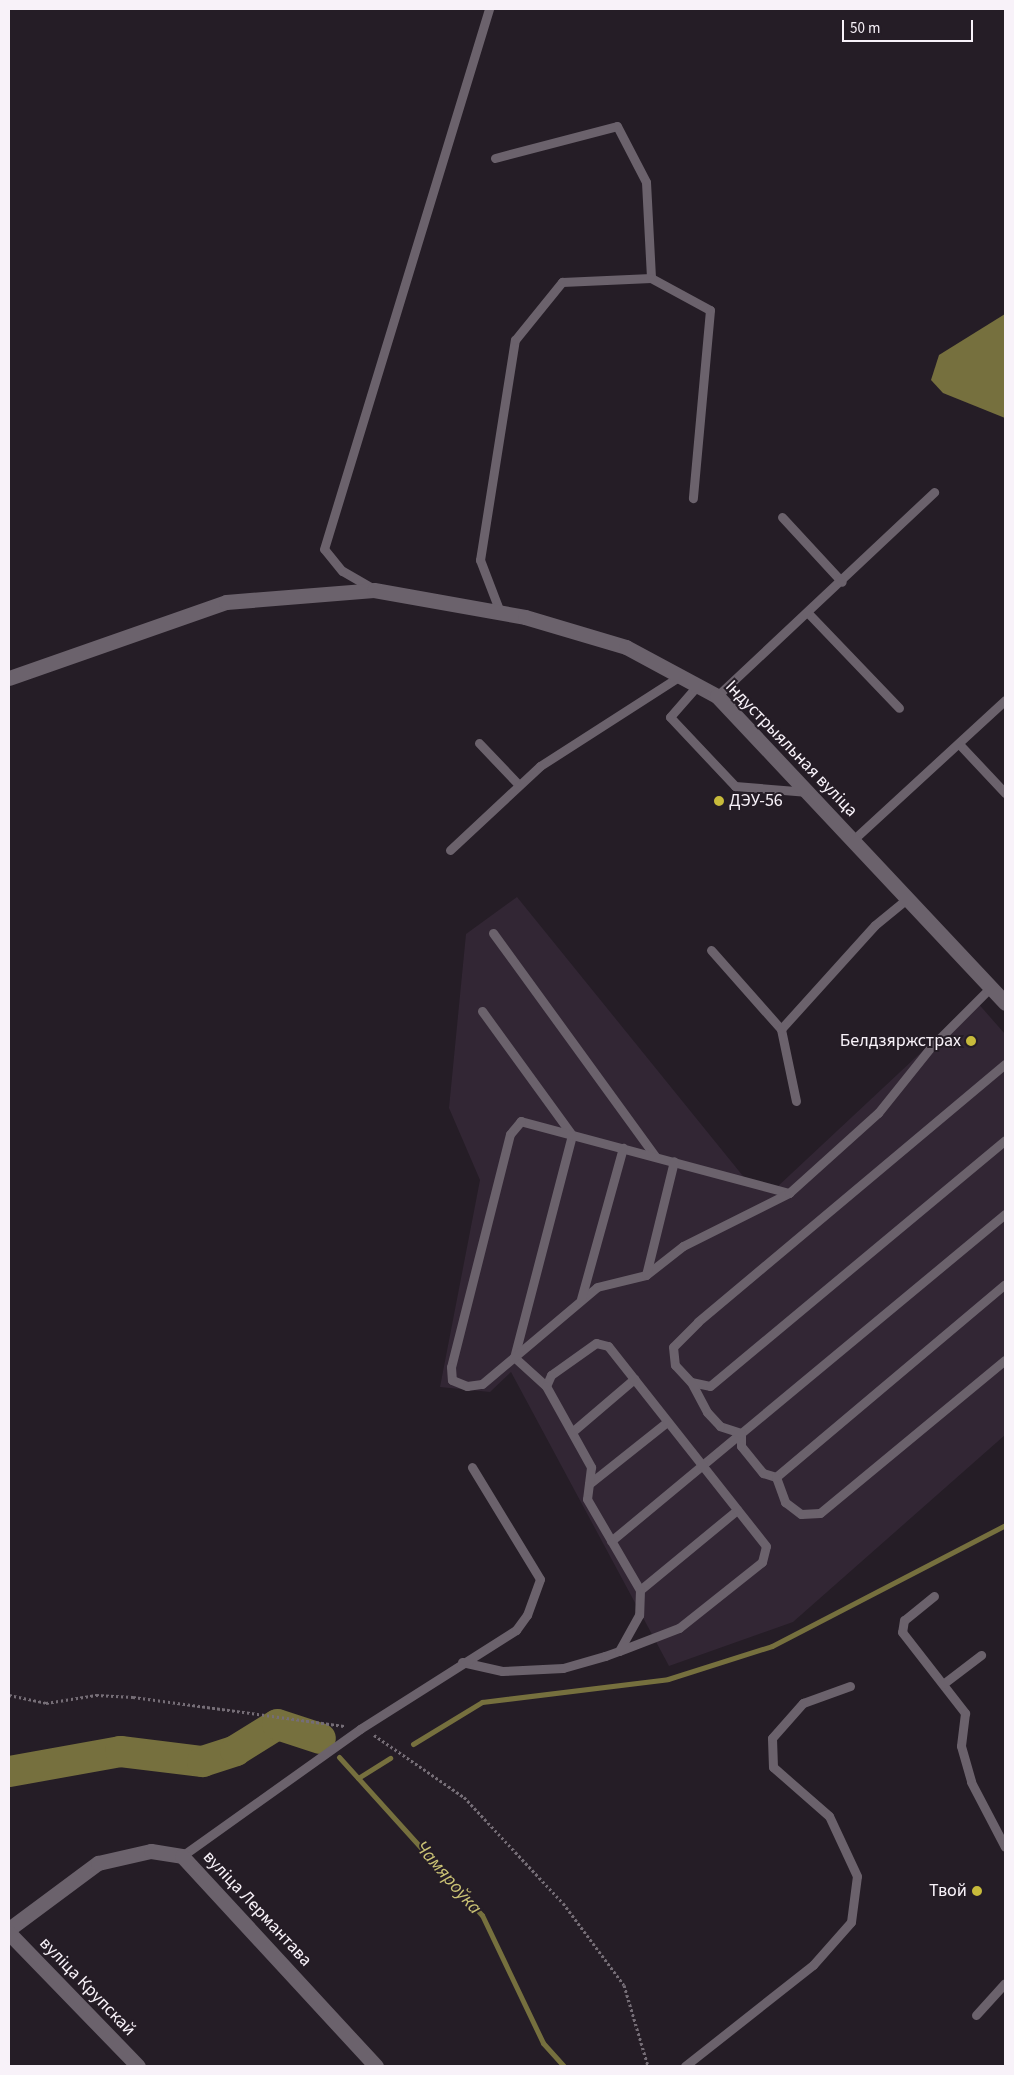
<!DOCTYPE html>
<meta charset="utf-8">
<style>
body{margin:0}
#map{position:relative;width:1014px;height:2075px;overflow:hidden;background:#251d26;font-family:"Source Sans 3",sans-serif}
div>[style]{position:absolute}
.built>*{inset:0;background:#322634}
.water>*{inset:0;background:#76703e}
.stream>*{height:5px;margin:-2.5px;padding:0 2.5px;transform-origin:2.5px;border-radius:2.5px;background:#76703e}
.river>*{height:31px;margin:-15.5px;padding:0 15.5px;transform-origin:15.5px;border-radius:15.5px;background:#76703e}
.path>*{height:3px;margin-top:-1.5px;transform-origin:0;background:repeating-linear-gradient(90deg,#756d76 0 2.5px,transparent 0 5px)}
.lane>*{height:9px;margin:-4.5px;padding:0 4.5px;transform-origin:4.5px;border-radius:4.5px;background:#6b626c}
.street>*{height:15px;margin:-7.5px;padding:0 7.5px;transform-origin:7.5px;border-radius:7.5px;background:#6b626c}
.dots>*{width:14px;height:14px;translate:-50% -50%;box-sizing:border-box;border:2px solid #251d26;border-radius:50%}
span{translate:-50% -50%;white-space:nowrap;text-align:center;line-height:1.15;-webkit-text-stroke:4px #251d26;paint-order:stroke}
.street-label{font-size:18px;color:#f8f2f9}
.poi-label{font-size:18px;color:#f8f2f9}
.left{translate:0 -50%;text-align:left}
.right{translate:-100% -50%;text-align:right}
.water-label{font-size:19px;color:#cbc375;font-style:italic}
.frame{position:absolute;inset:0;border:10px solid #f8f2f9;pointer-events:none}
.scale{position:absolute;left:842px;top:20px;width:131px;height:22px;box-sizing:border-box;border:2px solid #f8f2f9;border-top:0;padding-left:6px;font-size:15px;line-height:18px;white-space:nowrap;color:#f8f2f9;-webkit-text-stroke:4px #251d26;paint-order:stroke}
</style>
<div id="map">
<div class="built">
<i style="clip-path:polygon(517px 897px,747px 1181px,776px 1188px,976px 1001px,1005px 1034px,1005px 1435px,793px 1622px,669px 1666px,511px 1372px,490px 1392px,440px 1387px,480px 1180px,449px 1108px,466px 934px)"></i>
</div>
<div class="water">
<i style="clip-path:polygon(1005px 314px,1005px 418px,943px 393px,931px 380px,939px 355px)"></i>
</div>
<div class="stream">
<i style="left:413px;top:1744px;width:81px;rotate:-31.3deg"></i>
<i style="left:482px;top:1702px;width:187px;rotate:-7deg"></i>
<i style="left:668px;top:1679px;width:109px;rotate:-17.6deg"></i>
<i style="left:772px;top:1646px;width:263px;rotate:-27.4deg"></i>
<i style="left:339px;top:1757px;width:213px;rotate:47.9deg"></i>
<i style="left:482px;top:1915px;width:142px;rotate:64.5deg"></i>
<i style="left:543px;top:2043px;width:31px;rotate:48deg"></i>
<i style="left:358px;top:1778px;width:38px;rotate:-32deg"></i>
</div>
<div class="river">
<i style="left:9px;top:1771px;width:113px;rotate:-10.2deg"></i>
<i style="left:120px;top:1751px;width:83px;rotate:7deg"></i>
<i style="left:202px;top:1761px;width:35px;rotate:-18deg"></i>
<i style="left:235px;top:1750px;width:49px;rotate:-31.8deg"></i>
<i style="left:277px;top:1724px;width:45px;rotate:18deg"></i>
</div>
<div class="path">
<i style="left:9px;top:1695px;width:38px;rotate:12deg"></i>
<i style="left:46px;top:1703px;width:51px;rotate:-9.1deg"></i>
<i style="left:96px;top:1695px;width:37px;rotate:3deg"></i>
<i style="left:133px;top:1697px;width:213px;rotate:7.8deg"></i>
<i style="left:374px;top:1735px;width:109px;rotate:34.6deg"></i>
<i style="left:464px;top:1797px;width:145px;rotate:47deg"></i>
<i style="left:563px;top:1903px;width:102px;rotate:53.4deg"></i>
<i style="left:624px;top:1985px;width:84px;rotate:73.5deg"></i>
</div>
<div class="lane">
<i style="left:495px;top:158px;width:126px;rotate:-14.7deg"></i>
<i style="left:617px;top:126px;width:63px;rotate:62.6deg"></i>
<i style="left:646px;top:182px;width:96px;rotate:87deg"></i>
<i style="left:782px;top:517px;width:88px;rotate:47.3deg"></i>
<i style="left:372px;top:588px;width:34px;rotate:-150deg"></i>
<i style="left:342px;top:571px;width:28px;rotate:-129deg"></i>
<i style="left:324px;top:549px;width:565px;rotate:-73.01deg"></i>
<i style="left:500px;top:612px;width:56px;rotate:-111deg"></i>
<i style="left:480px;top:560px;width:223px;rotate:-81deg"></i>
<i style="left:515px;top:340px;width:75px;rotate:-51deg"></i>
<i style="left:562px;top:282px;width:89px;rotate:-2.6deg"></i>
<i style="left:651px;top:278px;width:67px;rotate:28.5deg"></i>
<i style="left:710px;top:310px;width:189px;rotate:95.2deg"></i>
<i style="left:809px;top:614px;width:130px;rotate:46.2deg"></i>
<i style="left:697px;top:686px;width:41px;rotate:131.1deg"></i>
<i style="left:670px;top:717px;width:95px;rotate:46.7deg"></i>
<i style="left:735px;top:786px;width:73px;rotate:4.7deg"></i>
<i style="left:717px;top:696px;width:298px;rotate:-43.2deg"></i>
<i style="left:479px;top:743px;width:58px;rotate:46.4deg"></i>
<i style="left:960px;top:745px;width:66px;rotate:46.8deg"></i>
<i style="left:853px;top:840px;width:207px;rotate:-42.6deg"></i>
<i style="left:450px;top:850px;width:123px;rotate:-43deg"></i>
<i style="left:540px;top:766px;width:166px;rotate:-32.7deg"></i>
<i style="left:493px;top:933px;width:276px;rotate:54deg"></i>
<i style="left:711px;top:950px;width:106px;rotate:48.5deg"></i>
<i style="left:482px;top:1011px;width:153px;rotate:54deg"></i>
<i style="left:572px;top:1135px;width:229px;rotate:104.6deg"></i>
<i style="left:514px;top:1357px;width:43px;rotate:42.2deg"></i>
<i style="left:1005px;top:1064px;width:401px;rotate:140deg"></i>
<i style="left:698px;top:1322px;width:35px;rotate:135deg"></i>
<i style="left:673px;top:1347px;width:18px;rotate:84deg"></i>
<i style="left:675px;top:1365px;width:23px;rotate:47deg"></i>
<i style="left:691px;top:1382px;width:19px;rotate:12deg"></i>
<i style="left:710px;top:1386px;width:384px;rotate:-39.8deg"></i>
<i style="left:796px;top:1101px;width:74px;rotate:-101.8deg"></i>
<i style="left:781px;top:1029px;width:140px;rotate:-47.9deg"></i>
<i style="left:875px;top:925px;width:43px;rotate:-39.3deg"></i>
<i style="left:789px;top:1193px;width:278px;rotate:-165deg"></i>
<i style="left:521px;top:1121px;width:17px;rotate:130deg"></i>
<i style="left:510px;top:1134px;width:240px;rotate:104.2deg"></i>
<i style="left:451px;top:1367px;width:13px;rotate:86deg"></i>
<i style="left:452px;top:1380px;width:16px;rotate:22deg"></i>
<i style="left:467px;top:1386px;width:15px;rotate:-8deg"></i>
<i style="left:482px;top:1384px;width:150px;rotate:-40.1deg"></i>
<i style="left:597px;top:1287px;width:50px;rotate:-13.8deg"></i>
<i style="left:646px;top:1275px;width:47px;rotate:-38.1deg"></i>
<i style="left:683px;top:1246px;width:119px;rotate:-26.6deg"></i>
<i style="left:789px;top:1193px;width:120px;rotate:-42deg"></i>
<i style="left:878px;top:1113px;width:83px;rotate:-51.3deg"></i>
<i style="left:930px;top:1048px;width:86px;rotate:-45deg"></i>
<i style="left:1005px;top:1214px;width:343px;rotate:140.3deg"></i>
<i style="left:741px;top:1433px;width:13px;rotate:90deg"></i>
<i style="left:741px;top:1446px;width:35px;rotate:51deg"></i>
<i style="left:763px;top:1473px;width:14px;rotate:17deg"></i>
<i style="left:776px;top:1477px;width:299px;rotate:-40.1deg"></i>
<i style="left:646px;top:1275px;width:117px;rotate:-76.2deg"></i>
<i style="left:581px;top:1299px;width:157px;rotate:-74.5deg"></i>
<i style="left:572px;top:1432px;width:82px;rotate:-40.5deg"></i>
<i style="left:776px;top:1477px;width:27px;rotate:70deg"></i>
<i style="left:785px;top:1502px;width:20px;rotate:37deg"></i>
<i style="left:801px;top:1514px;width:19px;rotate:-3deg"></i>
<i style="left:820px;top:1513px;width:240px;rotate:-39.6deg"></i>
<i style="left:589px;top:1484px;width:100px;rotate:-38.5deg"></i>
<i style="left:611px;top:1541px;width:169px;rotate:-39.7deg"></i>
<i style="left:741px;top:1433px;width:22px;rotate:-162deg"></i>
<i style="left:720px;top:1426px;width:19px;rotate:-133deg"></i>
<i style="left:707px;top:1412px;width:34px;rotate:-118deg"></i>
<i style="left:640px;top:1590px;width:126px;rotate:-39.5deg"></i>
<i style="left:934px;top:1596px;width:38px;rotate:141deg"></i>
<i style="left:904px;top:1620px;width:12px;rotate:99deg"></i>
<i style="left:902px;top:1632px;width:103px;rotate:52.1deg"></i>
<i style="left:965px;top:1713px;width:33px;rotate:97deg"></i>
<i style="left:961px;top:1746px;width:37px;rotate:74deg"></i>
<i style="left:971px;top:1782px;width:73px;rotate:62.4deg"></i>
<i style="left:462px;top:1662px;width:41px;rotate:12.7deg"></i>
<i style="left:502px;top:1671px;width:61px;rotate:-2.8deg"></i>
<i style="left:563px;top:1668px;width:44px;rotate:-15.9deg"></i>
<i style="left:605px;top:1656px;width:15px;rotate:-20deg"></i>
<i style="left:619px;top:1651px;width:64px;rotate:-21deg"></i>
<i style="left:679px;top:1628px;width:106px;rotate:-38.5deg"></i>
<i style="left:762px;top:1562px;width:16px;rotate:-76deg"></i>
<i style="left:766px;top:1546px;width:255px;rotate:-128.3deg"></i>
<i style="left:608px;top:1346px;width:12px;rotate:-166deg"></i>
<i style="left:596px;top:1343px;width:55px;rotate:144.6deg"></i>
<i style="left:551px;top:1375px;width:12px;rotate:114deg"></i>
<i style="left:546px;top:1386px;width:93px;rotate:60.9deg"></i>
<i style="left:591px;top:1467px;width:32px;rotate:97deg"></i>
<i style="left:587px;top:1499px;width:105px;rotate:59.8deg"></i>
<i style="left:640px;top:1590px;width:25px;rotate:92deg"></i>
<i style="left:639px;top:1615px;width:41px;rotate:119.1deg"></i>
<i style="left:943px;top:1684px;width:48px;rotate:-37.3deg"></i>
<i style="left:182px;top:1856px;width:219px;rotate:-35.5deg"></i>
<i style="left:360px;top:1729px;width:185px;rotate:-32.4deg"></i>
<i style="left:516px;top:1630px;width:19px;rotate:-54deg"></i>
<i style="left:527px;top:1615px;width:38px;rotate:-70deg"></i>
<i style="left:540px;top:1579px;width:131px;rotate:-121.3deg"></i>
<i style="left:976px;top:2015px;width:43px;rotate:-47.8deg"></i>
<i style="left:685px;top:2066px;width:163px;rotate:-38.3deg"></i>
<i style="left:813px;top:1965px;width:57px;rotate:-48.5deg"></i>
<i style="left:851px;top:1922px;width:46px;rotate:-82.6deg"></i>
<i style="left:857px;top:1876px;width:66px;rotate:-115deg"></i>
<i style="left:829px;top:1816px;width:74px;rotate:-138.8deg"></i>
<i style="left:773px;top:1767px;width:29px;rotate:-92deg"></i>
<i style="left:772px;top:1738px;width:47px;rotate:-48.5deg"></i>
<i style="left:803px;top:1703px;width:50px;rotate:-19.9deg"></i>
</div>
<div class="street">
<i style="left:9px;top:678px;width:230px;rotate:-19.3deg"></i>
<i style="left:226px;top:602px;width:148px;rotate:-4.6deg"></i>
<i style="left:374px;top:590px;width:153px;rotate:10.1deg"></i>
<i style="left:525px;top:617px;width:105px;rotate:16.5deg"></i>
<i style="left:626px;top:647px;width:103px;rotate:28.3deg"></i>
<i style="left:717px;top:696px;width:421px;rotate:46.8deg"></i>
<i style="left:9px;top:1929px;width:111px;rotate:-36.6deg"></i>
<i style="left:98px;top:1863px;width:54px;rotate:-12.8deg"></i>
<i style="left:151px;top:1851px;width:31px;rotate:9deg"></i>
<i style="left:182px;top:1856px;width:286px;rotate:47.3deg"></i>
<i style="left:9px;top:1933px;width:185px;rotate:45.9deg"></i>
</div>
<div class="dots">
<i style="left:719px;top:801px;background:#c8bb3b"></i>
<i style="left:971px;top:1041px;background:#c8bb3b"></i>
<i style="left:977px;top:1891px;background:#c8bb3b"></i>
</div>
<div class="street-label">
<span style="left:791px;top:749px;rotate:46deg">Індустрыяльная вуліца</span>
<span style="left:257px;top:1909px;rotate:47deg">вуліца Лермантава</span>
<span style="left:87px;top:1987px;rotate:46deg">вуліца Крупскай</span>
</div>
<div class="poi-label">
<span class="left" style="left:729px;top:801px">ДЭУ-56</span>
<span class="right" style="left:961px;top:1041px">Белдзяржстрах</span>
<span class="right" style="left:967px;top:1891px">Твой</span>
</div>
<div class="water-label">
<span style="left:448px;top:1878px;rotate:49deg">Чамяроўка</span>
</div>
<div class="frame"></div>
<div class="scale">50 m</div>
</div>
